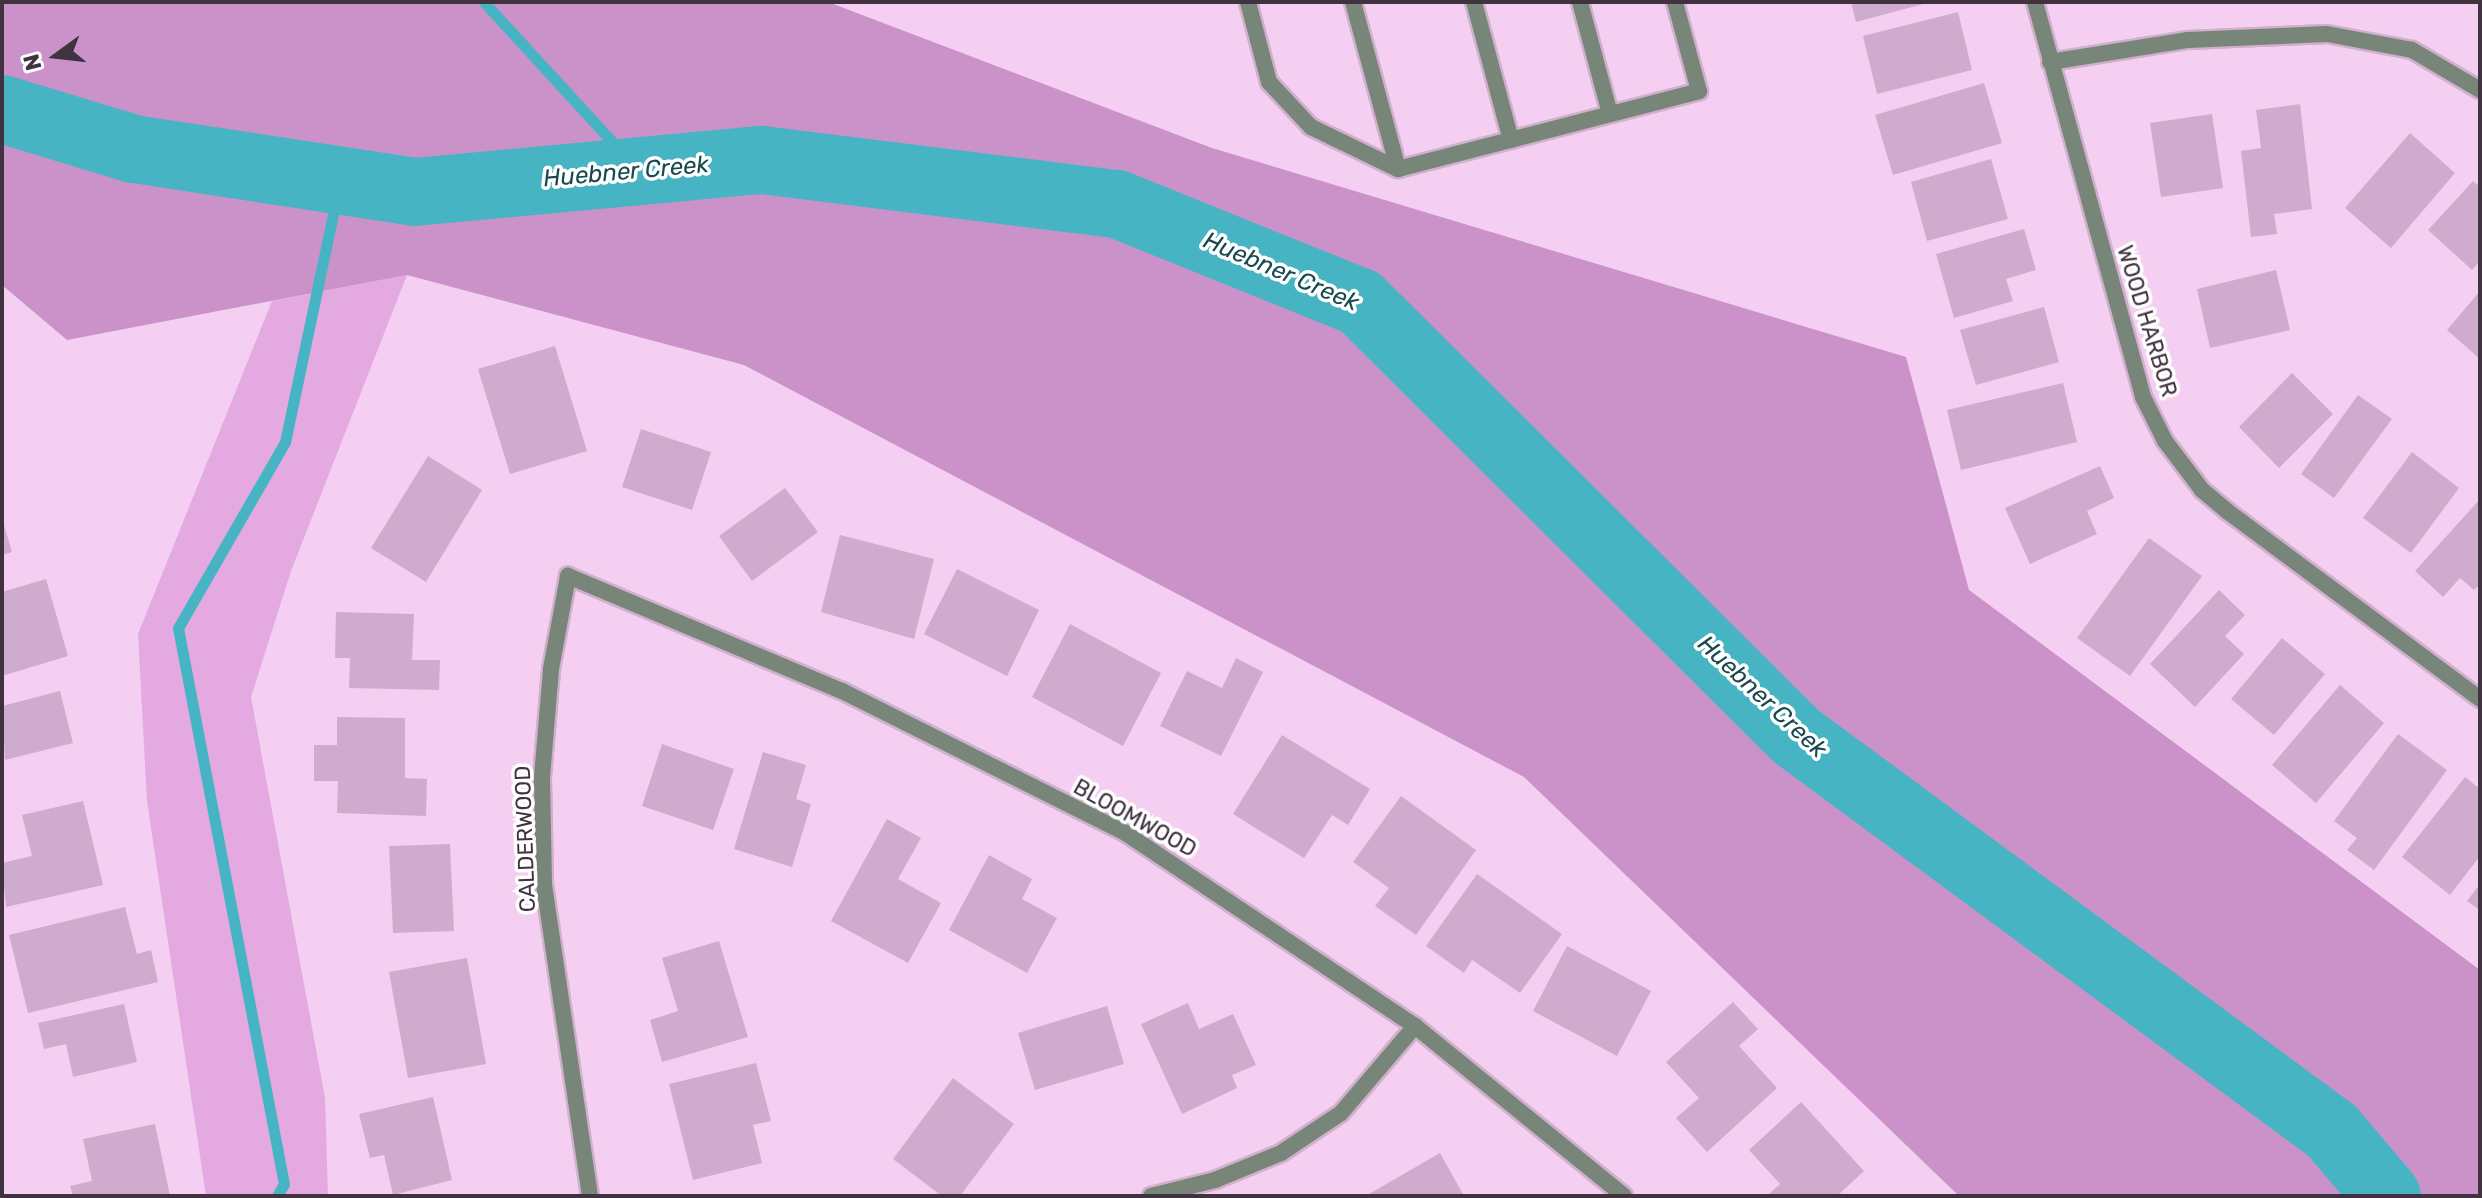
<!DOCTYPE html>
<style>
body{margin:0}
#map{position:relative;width:2482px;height:1198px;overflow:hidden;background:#f4cff1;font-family:Rubik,sans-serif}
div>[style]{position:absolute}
.green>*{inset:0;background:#e3a9e0}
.forest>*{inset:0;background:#cb92c9}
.stream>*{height:11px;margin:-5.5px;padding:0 5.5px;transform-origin:5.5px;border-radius:5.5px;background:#47b4c3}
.river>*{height:68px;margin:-34px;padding:0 34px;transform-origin:34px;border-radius:34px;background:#47b4c3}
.building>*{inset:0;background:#cfaccd}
.roads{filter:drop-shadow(2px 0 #d0b0cd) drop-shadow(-2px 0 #d0b0cd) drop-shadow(0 2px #d0b0cd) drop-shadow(0 -2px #d0b0cd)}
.lane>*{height:16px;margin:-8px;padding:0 8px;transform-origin:8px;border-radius:8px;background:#778679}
.street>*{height:16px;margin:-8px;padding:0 8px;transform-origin:8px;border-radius:8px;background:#778679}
span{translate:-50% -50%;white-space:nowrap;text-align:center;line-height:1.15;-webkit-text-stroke:7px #fefefe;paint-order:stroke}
.street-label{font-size:22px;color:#40323f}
.water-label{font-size:24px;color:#19494f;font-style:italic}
.frame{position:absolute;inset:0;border:4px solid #40323f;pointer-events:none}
.north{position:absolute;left:16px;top:16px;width:80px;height:80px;-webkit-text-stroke:6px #fefefe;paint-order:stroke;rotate:255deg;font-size:22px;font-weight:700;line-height:32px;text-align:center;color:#40323f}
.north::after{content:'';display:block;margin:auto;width:28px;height:36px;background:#40323f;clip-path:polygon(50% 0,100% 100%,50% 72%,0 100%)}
</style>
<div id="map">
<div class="green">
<i style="clip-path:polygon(407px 275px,291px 571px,251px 697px,325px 1098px,328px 1196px,206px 1196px,147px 801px,138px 634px,272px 301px)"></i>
</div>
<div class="forest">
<i style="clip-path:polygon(2px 2px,828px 2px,1212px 148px,1906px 357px,1969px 590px,2480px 970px,2480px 1196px,1959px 1196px,1524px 777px,744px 365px,407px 275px,67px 340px,2px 285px)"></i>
</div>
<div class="stream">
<i style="left:484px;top:2px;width:229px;rotate:47.5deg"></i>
<i style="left:277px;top:1196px;width:14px;rotate:-60deg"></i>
<i style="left:284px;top:1184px;width:566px;rotate:-100.79deg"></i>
<i style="left:178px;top:628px;width:215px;rotate:-60.1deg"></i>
<i style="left:285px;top:442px;width:267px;rotate:-78.1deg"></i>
</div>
<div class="river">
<i style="left:2px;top:109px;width:138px;rotate:16.9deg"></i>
<i style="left:134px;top:149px;width:284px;rotate:8.7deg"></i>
<i style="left:415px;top:192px;width:348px;rotate:-5.3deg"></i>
<i style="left:762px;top:160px;width:358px;rotate:7.1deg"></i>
<i style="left:1117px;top:204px;width:262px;rotate:22deg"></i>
<i style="left:1360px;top:302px;width:615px;rotate:44.87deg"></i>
<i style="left:1796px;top:736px;width:666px;rotate:36.39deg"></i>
<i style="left:2332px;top:1131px;width:85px;rotate:49.8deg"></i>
</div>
<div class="building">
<i style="clip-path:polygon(1851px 2px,1926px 2px,1927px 3px,1856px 22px)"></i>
<i style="clip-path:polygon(1958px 12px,1972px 70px,1877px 94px,1863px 36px)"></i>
<i style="clip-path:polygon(1984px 83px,2002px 143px,1893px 175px,1875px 115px)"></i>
<i style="clip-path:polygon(2300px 104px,2312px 209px,2274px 214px,2277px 234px,2251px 237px,2241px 151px,2261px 148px,2256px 110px)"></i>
<i style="clip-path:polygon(2212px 114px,2223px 188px,2161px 197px,2150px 123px)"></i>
<i style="clip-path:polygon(2410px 133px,2455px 173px,2391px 248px,2345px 208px)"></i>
<i style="clip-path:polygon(1991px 159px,2008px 219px,1927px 241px,1911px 182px)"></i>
<i style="clip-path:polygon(2473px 181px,2480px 187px,2480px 261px,2472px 270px,2428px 230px)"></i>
<i style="clip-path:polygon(2024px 229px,2036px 270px,2006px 279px,2013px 301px,1954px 318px,1936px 254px)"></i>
<i style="clip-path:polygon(2276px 270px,2290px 330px,2210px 348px,2197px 289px)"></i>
<i style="clip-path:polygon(2480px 291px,2480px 359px,2447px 330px)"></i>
<i style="clip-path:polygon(2044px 307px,2059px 362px,1976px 385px,1960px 330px)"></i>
<i style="clip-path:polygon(555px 346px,587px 451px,510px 474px,478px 369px)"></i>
<i style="clip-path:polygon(2292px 373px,2333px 414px,2279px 468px,2239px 427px)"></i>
<i style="clip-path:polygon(2063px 383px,2077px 442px,1961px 470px,1947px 410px)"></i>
<i style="clip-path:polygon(2358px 395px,2392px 419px,2334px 498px,2301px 474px)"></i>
<i style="clip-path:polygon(641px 429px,711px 452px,692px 510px,622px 487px)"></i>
<i style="clip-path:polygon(2412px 452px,2459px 488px,2411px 553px,2363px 518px)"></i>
<i style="clip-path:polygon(428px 456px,482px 490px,426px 582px,371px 548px)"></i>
<i style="clip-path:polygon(2100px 466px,2114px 498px,2087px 511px,2097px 534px,2030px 564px,2005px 508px)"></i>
<i style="clip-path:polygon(785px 488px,818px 532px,752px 581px,719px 536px)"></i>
<i style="clip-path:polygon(2480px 499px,2480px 584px,2474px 590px,2460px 578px,2443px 597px,2415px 571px)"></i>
<i style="clip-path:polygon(2px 518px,12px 552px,2px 555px)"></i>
<i style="clip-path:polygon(840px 535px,934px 559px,914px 639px,821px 612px)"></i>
<i style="clip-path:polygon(2149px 538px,2202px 576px,2130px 676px,2077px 638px)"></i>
<i style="clip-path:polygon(957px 569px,1039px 610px,1007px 676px,924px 634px)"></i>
<i style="clip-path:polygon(46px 579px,68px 656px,2px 676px,2px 592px)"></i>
<i style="clip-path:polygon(2219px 590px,2245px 615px,2225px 636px,2244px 654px,2195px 707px,2150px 664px)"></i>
<i style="clip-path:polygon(336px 612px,414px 614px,412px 660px,440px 660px,439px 690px,349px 688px,350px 658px,335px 658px)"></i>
<i style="clip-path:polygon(1070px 624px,1161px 673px,1123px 746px,1032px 697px)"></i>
<i style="clip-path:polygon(2282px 638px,2325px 674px,2274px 735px,2231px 699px)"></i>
<i style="clip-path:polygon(1236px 658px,1263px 672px,1221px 756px,1160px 726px,1187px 671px,1222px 688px)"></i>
<i style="clip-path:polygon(2340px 685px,2384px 723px,2316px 803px,2272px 765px)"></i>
<i style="clip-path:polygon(60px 691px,73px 743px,5px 760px,2px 706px)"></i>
<i style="clip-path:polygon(337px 717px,405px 718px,405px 778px,427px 779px,426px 816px,337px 813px,338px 781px,314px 781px,314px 745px,337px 745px)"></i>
<i style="clip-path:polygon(2398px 734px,2447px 770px,2374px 870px,2347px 850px,2357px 838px,2334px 821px)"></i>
<i style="clip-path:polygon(1282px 735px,1370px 789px,1348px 825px,1332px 815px,1304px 858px,1233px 814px)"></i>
<i style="clip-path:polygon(662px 744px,734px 769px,713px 830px,642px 806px)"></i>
<i style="clip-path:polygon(763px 752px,806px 765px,796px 799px,811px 804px,792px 867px,734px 849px)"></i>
<i style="clip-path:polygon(2465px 777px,2480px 789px,2480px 856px,2450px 895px,2402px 857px)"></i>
<i style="clip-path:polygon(1401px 796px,1476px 850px,1416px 935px,1375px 906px,1389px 888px,1353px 862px)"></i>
<i style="clip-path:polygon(83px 801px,103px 885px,6px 907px,2px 863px,32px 856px,22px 815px)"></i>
<i style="clip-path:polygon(887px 819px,921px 838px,898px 879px,941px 903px,908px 963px,831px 921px)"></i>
<i style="clip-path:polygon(450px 844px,454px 931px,393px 933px,389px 846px)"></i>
<i style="clip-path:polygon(989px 855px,1032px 879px,1022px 899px,1057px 918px,1027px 973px,949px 930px)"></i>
<i style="clip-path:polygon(1477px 874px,1562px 934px,1520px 993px,1472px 960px,1464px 973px,1426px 946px)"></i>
<i style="clip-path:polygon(2480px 884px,2480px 910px,2467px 901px)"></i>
<i style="clip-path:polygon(125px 907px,137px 954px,151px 950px,158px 982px,28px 1013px,9px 935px)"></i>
<i style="clip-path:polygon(719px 941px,748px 1037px,662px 1062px,650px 1020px,678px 1011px,662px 958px)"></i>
<i style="clip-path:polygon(1567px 946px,1651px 991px,1617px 1056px,1533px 1011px)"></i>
<i style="clip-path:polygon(467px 958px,486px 1064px,408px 1078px,389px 972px)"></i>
<i style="clip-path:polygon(1733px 1002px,1758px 1029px,1739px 1046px,1777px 1088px,1707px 1152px,1676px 1118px,1699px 1098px,1666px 1062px)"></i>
<i style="clip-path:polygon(1188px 1003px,1199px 1029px,1233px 1014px,1256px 1065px,1232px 1075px,1237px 1088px,1182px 1114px,1141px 1024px)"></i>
<i style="clip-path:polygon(124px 1004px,137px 1062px,73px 1077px,66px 1044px,44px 1049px,38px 1023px)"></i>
<i style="clip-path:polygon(1107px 1006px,1124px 1064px,1035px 1090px,1018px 1033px)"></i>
<i style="clip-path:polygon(756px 1063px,771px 1121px,753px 1125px,762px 1163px,693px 1180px,669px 1084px)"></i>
<i style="clip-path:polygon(953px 1078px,1014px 1124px,960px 1196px,942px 1196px,893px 1159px)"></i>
<i style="clip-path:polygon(433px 1097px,452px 1180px,393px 1195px,384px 1155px,370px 1158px,359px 1114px)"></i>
<i style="clip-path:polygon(1801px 1102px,1864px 1171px,1837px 1196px,1767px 1196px,1780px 1184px,1749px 1150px)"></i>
<i style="clip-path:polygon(155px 1124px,170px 1196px,73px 1196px,70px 1186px,92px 1181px,83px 1139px)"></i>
<i style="clip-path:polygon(1440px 1153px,1464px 1196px,1370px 1196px,1369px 1194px)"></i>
</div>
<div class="roads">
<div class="lane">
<i style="left:1248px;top:2px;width:83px;rotate:75.3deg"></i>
<i style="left:1269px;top:82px;width:62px;rotate:47deg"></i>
<i style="left:1311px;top:127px;width:97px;rotate:25.8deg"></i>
<i style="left:1398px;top:169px;width:311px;rotate:-14.5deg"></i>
<i style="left:1699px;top:91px;width:92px;rotate:-105.1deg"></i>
<i style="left:1353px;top:2px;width:173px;rotate:74.9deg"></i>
<i style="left:1474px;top:2px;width:143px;rotate:75deg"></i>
<i style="left:1580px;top:2px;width:116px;rotate:75deg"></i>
</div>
<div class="street">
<i style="left:2035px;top:2px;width:409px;rotate:74.7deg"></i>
<i style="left:2143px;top:397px;width:49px;rotate:63.4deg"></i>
<i style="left:2165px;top:441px;width:61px;rotate:52.9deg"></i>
<i style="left:2202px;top:490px;width:33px;rotate:40deg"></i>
<i style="left:2227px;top:511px;width:315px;rotate:36.6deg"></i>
<i style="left:2050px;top:62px;width:140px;rotate:-9.1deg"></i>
<i style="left:2188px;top:40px;width:139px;rotate:-2.5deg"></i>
<i style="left:2327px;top:34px;width:86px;rotate:10.7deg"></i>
<i style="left:2412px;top:50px;width:79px;rotate:30.5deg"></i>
<i style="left:590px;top:1196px;width:315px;rotate:-98.4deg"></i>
<i style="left:544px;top:884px;width:107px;rotate:-91.1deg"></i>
<i style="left:542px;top:777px;width:108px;rotate:-85.2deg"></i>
<i style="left:551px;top:669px;width:95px;rotate:-79.6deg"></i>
<i style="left:568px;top:576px;width:297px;rotate:22.8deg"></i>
<i style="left:842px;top:691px;width:319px;rotate:26.6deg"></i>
<i style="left:1127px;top:834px;width:346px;rotate:33.7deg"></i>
<i style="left:1415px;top:1026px;width:269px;rotate:39.1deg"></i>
<i style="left:1151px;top:1196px;width:66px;rotate:-14deg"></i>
<i style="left:1215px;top:1180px;width:71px;rotate:-22.2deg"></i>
<i style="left:1281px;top:1153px;width:72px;rotate:-33.7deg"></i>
<i style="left:1341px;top:1113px;width:114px;rotate:-49.6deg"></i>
</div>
</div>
<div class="street-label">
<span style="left:2147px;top:321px;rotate:73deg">WOOD HARBOR</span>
<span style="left:1135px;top:818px;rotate:29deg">BLOOMWOOD</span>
<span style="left:525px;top:839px;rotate:-92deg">CALDERWOOD</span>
</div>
<div class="water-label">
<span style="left:626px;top:172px;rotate:-5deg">Huebner Creek</span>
<span style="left:1281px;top:272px;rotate:23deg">Huebner Creek</span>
<span style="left:1762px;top:697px;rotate:43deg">Huebner Creek</span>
</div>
<div class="frame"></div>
<div class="north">N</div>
</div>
